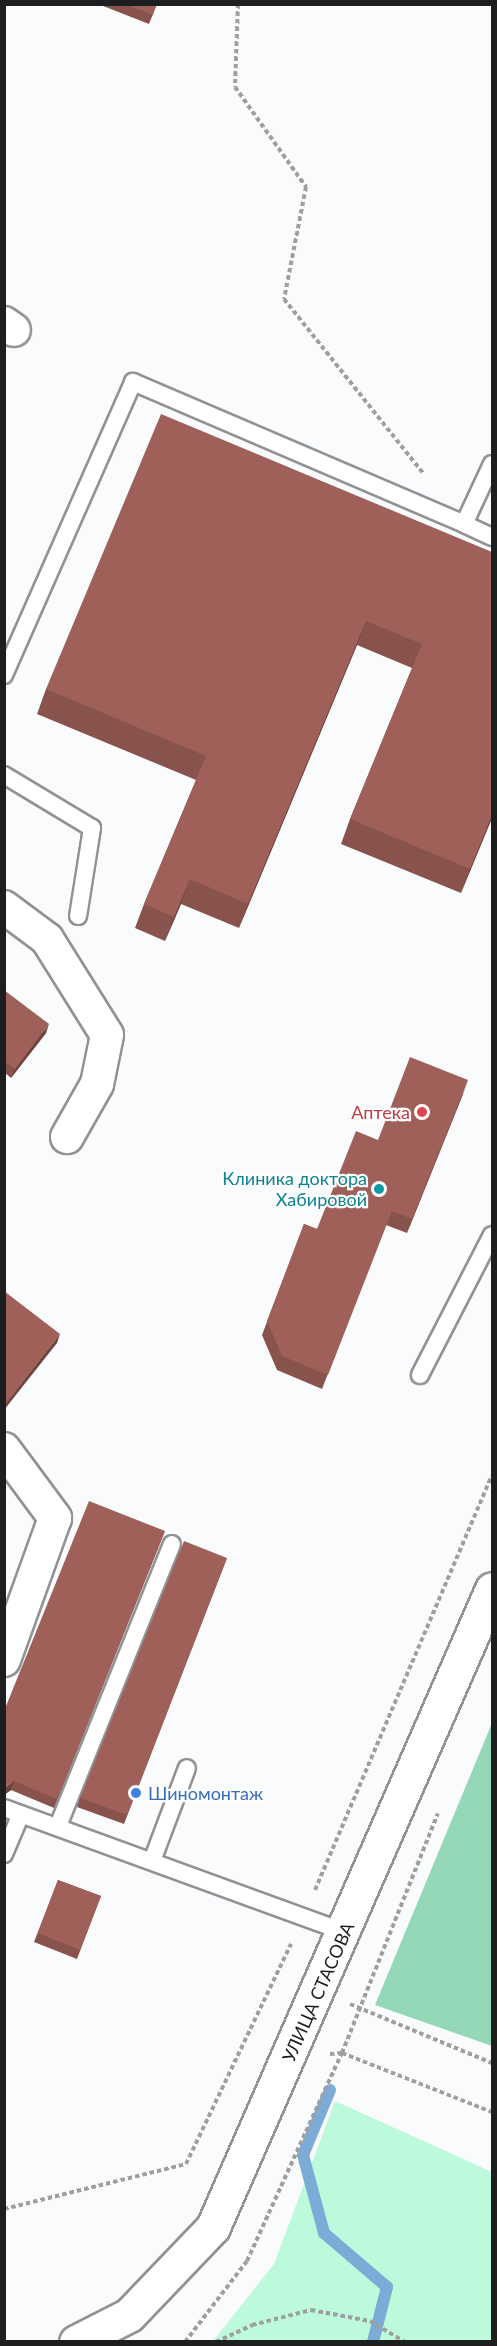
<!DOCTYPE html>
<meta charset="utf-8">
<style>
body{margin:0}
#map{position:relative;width:497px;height:2346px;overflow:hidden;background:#f9fbfd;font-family:Lato,sans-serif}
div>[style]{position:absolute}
.green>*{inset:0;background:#bdf9db}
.forest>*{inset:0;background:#95d8b7}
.stream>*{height:12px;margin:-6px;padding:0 6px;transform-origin:6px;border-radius:6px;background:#7cabd8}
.path>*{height:4px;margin-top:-2px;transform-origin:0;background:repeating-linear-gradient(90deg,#9e9fa1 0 4.5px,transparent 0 7.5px)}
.roads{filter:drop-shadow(2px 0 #909294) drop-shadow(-2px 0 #909294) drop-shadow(0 2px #909294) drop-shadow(0 -2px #909294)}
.service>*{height:16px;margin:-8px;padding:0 8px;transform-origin:8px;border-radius:8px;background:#fff}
.minor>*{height:32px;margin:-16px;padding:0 16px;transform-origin:16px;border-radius:16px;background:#fff}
.primary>*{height:33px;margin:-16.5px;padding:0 16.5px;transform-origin:16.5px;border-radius:16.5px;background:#fff}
.wall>*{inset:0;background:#89534d}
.shaded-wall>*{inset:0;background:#6f433f}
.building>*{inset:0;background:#9f605a}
.dots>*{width:16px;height:16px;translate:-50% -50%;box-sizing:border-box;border:3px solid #fff;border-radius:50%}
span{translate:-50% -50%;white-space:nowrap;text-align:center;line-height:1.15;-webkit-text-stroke:4.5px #fff;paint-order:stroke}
.health-label{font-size:18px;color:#be3a42}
.right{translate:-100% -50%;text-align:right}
.culture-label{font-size:18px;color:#0d838f}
.shop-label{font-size:18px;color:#366cbe}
.left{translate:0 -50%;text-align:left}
.street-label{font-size:18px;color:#1d1e1f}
.frame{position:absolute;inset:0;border:6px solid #1d1e1f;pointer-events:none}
</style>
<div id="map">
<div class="green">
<i style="clip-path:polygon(335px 2101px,492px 2172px,492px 2341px,213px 2341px,274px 2264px)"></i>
</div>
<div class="forest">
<i style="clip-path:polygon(492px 1723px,492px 2046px,375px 2005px)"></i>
</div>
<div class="stream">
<i style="left:330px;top:2090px;width:70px;rotate:112.6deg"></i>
<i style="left:303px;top:2155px;width:81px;rotate:74.9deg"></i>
<i style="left:324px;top:2233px;width:83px;rotate:40.6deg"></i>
<i style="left:387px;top:2287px;width:57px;rotate:104.3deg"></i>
</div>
<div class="path">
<i style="left:238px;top:4px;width:83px;rotate:92.1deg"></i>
<i style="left:235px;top:87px;width:123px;rotate:54.6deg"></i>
<i style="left:306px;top:187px;width:114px;rotate:101.1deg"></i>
<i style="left:284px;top:299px;width:223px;rotate:51.4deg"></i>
<i style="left:315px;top:1890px;width:450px;rotate:-66.9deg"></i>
<i style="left:350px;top:2004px;width:154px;rotate:22.6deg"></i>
<i style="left:330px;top:2054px;width:12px;rotate:-5deg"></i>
<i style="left:342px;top:2053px;width:161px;rotate:21.5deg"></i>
<i style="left:4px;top:2209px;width:187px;rotate:-13.9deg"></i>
<i style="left:186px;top:2164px;width:244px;rotate:-64.5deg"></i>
<i style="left:185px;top:2342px;width:102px;rotate:-52.6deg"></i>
<i style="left:247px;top:2261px;width:229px;rotate:-65.5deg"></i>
<i style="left:342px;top:2053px;width:258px;rotate:-68.2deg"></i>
<i style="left:216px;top:2342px;width:40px;rotate:-25deg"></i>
<i style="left:252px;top:2325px;width:61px;rotate:-14.3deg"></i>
<i style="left:311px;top:2310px;width:60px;rotate:10.6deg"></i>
<i style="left:370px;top:2321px;width:41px;rotate:31deg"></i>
</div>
<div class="roads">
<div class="service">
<i style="left:492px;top:464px;width:66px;rotate:115deg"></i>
<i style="left:464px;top:524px;width:31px;rotate:25deg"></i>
<i style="left:4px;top:675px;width:320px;rotate:-66.2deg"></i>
<i style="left:133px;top:382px;width:360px;rotate:23.2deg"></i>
<i style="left:4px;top:775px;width:103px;rotate:31.1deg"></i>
<i style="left:92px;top:828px;width:89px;rotate:99deg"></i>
<i style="left:420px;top:1375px;width:157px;rotate:-62.8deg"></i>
<i style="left:4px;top:1808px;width:363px;rotate:20deg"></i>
<i style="left:58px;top:1826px;width:304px;rotate:-68deg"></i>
<i style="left:4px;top:1854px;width:43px;rotate:-67deg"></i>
<i style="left:152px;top:1861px;width:99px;rotate:-69.4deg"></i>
</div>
<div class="minor">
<i style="left:4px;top:323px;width:12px;rotate:35deg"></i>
<i style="left:4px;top:907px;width:54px;rotate:36.7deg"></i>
<i style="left:47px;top:939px;width:113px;rotate:58deg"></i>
<i style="left:107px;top:1035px;width:50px;rotate:101.5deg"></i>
<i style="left:97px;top:1084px;width:61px;rotate:119.5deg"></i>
<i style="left:4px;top:1449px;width:86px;rotate:53.5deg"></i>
<i style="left:55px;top:1518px;width:151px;rotate:109.8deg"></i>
</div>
<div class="primary">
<i style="left:76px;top:2342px;width:59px;rotate:-27deg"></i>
<i style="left:129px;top:2315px;width:122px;rotate:-46.3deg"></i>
<i style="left:213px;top:2227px;width:696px;rotate:-66.38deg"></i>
</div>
</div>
<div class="wall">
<i style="clip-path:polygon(98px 4px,157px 4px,149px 24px)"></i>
<i style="clip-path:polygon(492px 552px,492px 818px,461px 893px,341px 844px,350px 819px,412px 668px,357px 645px,239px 928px,181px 904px,165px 941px,135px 928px,144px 904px,196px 780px,37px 714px,46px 689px)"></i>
<i style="clip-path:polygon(4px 990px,46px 1033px,11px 1078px,4px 1072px)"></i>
<i style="clip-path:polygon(463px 1094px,407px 1233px,386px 1225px,322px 1389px,277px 1370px,262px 1335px,304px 1224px,317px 1229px,378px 1140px)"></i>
<i style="clip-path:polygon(165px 1531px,54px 1808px,11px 1790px,4px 1795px)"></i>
<i style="clip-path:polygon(227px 1558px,124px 1824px,77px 1807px,80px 1798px)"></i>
<i style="clip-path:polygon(58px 1880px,101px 1896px,77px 1959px,34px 1942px)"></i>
</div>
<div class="shaded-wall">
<i style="clip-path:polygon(366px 621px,357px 645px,239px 928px,248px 904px)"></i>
<i style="clip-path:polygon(492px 815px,492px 818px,461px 893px,470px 869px)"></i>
<i style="clip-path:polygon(190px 879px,181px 904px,165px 941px,174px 917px)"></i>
<i style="clip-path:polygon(49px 1024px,46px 1033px,11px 1078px,15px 1069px)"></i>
<i style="clip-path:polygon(468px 1080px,463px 1094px,407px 1233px,412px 1219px)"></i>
<i style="clip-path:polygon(60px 1334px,57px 1343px,4px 1410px,4px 1405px)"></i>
<i style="clip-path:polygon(14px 1781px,11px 1790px,4px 1795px,4px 1788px)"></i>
</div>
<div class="building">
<i style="clip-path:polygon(125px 4px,156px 4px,153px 15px)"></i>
<i style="clip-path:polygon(161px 414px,492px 552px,492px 815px,470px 869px,350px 819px,422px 644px,366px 621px,248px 904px,190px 879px,174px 917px,144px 904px,206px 756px,46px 689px)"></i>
<i style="clip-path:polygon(4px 990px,49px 1024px,15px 1069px,4px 1061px)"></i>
<i style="clip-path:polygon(410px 1057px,468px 1080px,412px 1219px,392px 1211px,328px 1375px,282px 1356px,267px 1321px,304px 1224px,317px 1229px,356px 1131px,378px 1140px)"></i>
<i style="clip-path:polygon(4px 1291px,60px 1334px,5px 1405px,4px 1405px)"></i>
<i style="clip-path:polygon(89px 1501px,165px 1531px,57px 1799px,14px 1781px,4px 1788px,4px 1711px)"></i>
<i style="clip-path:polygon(184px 1541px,227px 1558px,127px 1815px,80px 1798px)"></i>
<i style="clip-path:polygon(58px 1880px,101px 1896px,80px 1950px,38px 1933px)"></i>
</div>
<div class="dots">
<i style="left:422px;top:1112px;background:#e0444e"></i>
<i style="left:379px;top:1189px;background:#0f9aa8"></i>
<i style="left:136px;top:1793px;background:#3f7fe0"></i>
</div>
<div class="health-label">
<span class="right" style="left:410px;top:1112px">Аптека</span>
</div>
<div class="culture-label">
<span class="right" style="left:367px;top:1189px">Клиника доктора<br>Хабировой</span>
</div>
<div class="shop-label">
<span class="left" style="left:148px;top:1793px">Шиномонтаж</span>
</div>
<div class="street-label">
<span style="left:318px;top:1992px;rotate:-66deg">УЛИЦА СТАСОВА</span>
</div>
<div class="frame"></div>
</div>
